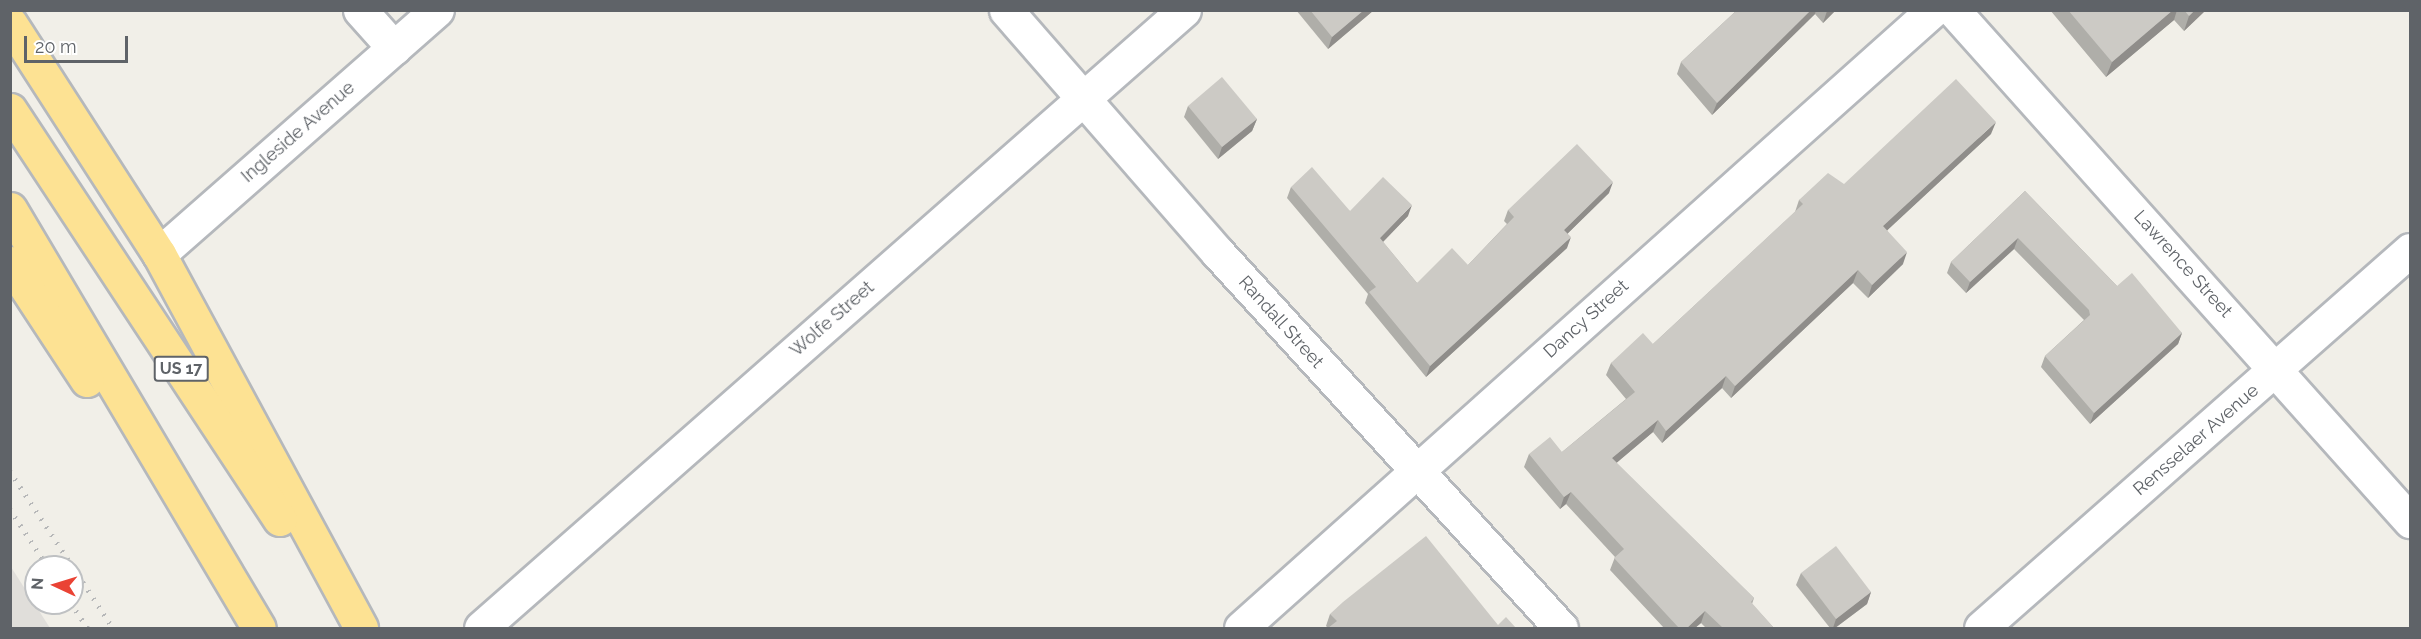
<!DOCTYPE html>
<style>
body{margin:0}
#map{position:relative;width:2421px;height:639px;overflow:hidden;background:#f1efe8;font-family:Raleway,sans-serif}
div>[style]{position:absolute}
.industrial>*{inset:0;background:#e0deda}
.roads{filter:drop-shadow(2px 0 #b5b8bc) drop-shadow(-2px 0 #b5b8bc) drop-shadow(0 2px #b5b8bc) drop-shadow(0 -2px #b5b8bc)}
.street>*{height:33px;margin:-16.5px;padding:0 16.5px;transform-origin:16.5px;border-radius:16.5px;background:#fff}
.highway>*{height:33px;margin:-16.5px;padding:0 16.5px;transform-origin:16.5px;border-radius:16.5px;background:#fde293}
.rail>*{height:4.5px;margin-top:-2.25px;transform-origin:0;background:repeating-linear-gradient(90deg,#b6b7b8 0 1.5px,transparent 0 9.5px)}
.wall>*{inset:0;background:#afaea9}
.shaded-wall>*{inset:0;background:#8f8d8a}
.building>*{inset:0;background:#cccac5}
span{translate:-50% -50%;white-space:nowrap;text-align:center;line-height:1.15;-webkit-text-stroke:6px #fff;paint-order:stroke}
.shield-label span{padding:2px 4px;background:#fff;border:2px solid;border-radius:4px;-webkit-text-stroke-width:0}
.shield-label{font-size:16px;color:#5f6368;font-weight:700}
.street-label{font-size:18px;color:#5f6368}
.frame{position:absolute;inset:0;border:12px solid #5f6368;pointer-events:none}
.north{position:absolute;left:24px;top:555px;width:60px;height:60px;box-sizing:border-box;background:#fff;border:2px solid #bfc1c3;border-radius:50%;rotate:274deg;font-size:16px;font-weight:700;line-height:24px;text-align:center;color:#5f6368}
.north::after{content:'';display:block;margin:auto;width:21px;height:27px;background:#ea4335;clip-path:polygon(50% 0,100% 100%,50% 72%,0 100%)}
.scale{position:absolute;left:24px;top:36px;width:104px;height:27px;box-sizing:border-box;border:3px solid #5f6368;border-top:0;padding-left:8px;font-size:18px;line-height:21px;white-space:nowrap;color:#5f6368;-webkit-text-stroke:4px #fff;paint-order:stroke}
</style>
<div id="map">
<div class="industrial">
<i style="clip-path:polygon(11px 567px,50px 628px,11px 628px)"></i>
</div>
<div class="roads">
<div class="street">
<i style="left:360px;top:10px;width:51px;rotate:48.2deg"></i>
<i style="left:1006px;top:10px;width:322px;rotate:48.9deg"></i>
<i style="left:1218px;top:253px;width:508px;rotate:47.55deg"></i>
<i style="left:1953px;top:10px;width:686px;rotate:48.19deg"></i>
<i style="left:159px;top:254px;width:370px;rotate:-41.3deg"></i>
<i style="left:481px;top:628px;width:936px;rotate:-41.32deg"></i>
<i style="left:1241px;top:628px;width:928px;rotate:-41.77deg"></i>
<i style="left:1981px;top:628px;width:572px;rotate:-41.38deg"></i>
</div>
<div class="highway">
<i style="left:10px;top:23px;width:275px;rotate:57.2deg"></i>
<i style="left:159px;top:254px;width:425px;rotate:61.6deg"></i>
<i style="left:10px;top:110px;width:490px;rotate:56.6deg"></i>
<i style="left:10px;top:209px;width:487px;rotate:59.3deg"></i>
<i style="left:10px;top:263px;width:140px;rotate:56.7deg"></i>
</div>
</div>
<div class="rail">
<i style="left:10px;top:471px;width:188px;rotate:56.7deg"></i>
<i style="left:10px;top:509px;width:69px;rotate:56.8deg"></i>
<i style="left:71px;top:603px;width:30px;rotate:56deg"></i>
</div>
<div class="wall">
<i style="clip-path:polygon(1296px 10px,1374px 10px,1328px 49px)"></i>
<i style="clip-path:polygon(1737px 10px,1836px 10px,1823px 23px,1815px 14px,1712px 115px,1677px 74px,1681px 62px)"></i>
<i style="clip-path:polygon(2050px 10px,2206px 10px,2184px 31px,2174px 20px,2106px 77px)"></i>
<i style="clip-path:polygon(1188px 106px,1257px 119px,1252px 131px,1218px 159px,1184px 117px)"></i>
<i style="clip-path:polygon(1991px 134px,1887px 230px,1903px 264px,1868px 298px,1853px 283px,1731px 398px,1722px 388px,1662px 443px,1653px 432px,1616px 463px,1754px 598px,1752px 604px,1774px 628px,1706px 628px,1701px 623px,1695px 628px,1664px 628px,1610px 570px,1615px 557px,1566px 504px,1560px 509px,1524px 467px,1529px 454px,1562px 452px,1626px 399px,1606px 375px,1611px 363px,1653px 344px,1795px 212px,1799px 200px)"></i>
<i style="clip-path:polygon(1291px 187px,1350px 211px,1408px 216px,1383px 242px,1417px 283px,1468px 265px,1507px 224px,1504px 221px,1508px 210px,1609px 193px,1568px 233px,1567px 248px,1426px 377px,1365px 303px,1368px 294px,1287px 198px)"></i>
<i style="clip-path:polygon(2025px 191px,2117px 286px,2182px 333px,2178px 344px,2090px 424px,2041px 367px,2045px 356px,2084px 320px,2014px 249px,1966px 293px,1947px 273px,1951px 262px)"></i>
<i style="clip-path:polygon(1801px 573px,1871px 592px,1867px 604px,1835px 628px,1830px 628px,1796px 585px)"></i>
<i style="clip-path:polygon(1330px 614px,1498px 625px,1328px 628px,1326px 626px)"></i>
</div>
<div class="shaded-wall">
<i style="clip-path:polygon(1364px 10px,1374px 10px,1328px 49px,1332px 37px)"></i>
<i style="clip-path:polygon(1811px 10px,1816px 10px,1815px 14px,1712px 115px,1717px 103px)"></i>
<i style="clip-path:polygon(1828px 10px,1836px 10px,1823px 23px,1827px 11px)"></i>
<i style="clip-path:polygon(2173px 10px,2177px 10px,2174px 20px,2106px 77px,2112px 62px)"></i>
<i style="clip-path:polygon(2195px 10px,2206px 10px,2184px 31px,2189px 16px)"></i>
<i style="clip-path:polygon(1257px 119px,1252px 131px,1218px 159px,1222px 147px)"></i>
<i style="clip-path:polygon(1996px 122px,1991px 134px,1879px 238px,1883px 226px)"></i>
<i style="clip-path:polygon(1613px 182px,1609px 193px,1560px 241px,1564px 230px)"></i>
<i style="clip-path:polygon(1412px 205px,1408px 216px,1376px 249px,1380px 238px)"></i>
<i style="clip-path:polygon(1571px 237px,1567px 248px,1426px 377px,1430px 366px)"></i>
<i style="clip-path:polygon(2018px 238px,2014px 249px,1966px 293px,1970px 282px)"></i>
<i style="clip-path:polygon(1907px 252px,1903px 264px,1868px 298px,1872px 285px)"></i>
<i style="clip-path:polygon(1858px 270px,1853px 283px,1731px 398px,1735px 386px)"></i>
<i style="clip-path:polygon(2182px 333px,2178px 344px,2090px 424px,2094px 413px)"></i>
<i style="clip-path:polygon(1726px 376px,1722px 388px,1662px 443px,1666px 431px)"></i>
<i style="clip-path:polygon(1658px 420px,1653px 432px,1607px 471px,1612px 458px)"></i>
<i style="clip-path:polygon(1571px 492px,1566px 504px,1560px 509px,1564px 497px)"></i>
<i style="clip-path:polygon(1871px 592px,1867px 604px,1835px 628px,1833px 628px,1836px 619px)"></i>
<i style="clip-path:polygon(1705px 611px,1701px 623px,1695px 628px,1687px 628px)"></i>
</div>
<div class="building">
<i style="clip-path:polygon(1310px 10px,1364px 10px,1332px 37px)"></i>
<i style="clip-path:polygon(1737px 10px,1811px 10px,1717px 103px,1681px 62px)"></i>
<i style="clip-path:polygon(2068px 10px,2173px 10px,2112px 62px)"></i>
<i style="clip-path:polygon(2184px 10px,2195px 10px,2189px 16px)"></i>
<i style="clip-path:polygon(1222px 77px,1257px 119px,1222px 147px,1188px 106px)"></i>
<i style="clip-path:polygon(1956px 79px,1996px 122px,1883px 226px,1907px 252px,1872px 285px,1858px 270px,1735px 386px,1726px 376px,1666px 431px,1658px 420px,1612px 458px,1754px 598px,1751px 602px,1774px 628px,1723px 628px,1705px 611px,1687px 628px,1679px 628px,1614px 558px,1624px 549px,1571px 492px,1564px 497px,1529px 454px,1550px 437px,1562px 452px,1635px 392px,1611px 363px,1643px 333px,1653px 344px,1803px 204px,1799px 200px,1828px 173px,1844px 184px)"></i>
<i style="clip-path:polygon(1577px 144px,1613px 182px,1564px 230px,1571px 237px,1430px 366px,1369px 292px,1376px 287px,1291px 187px,1312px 167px,1350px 211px,1383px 177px,1412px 205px,1380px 238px,1417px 283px,1452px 248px,1468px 265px,1514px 217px,1508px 210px)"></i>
<i style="clip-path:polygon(2025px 191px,2117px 286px,2132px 273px,2182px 333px,2094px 413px,2045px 356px,2090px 315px,2089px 310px,2018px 238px,1970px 282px,1951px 262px)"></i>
<i style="clip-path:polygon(1426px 536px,1498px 625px,1506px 617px,1516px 628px,1328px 628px,1337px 621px,1330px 614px,1343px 602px)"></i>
<i style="clip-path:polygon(1836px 546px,1871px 592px,1836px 619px,1801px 573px)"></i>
</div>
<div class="shield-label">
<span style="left:181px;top:369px">US 17</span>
</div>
<div class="street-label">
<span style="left:298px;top:132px;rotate:-41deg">Ingleside Avenue</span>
<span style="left:2183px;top:264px;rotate:48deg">Lawrence Street</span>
<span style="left:832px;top:319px;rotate:-41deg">Wolfe Street</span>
<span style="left:1586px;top:319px;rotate:-42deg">Dancy Street</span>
<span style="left:1281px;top:322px;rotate:48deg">Randall Street</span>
<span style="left:2196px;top:440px;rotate:-41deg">Rensselaer Avenue</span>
</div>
<div class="frame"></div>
<div class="north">N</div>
<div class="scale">20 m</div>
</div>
